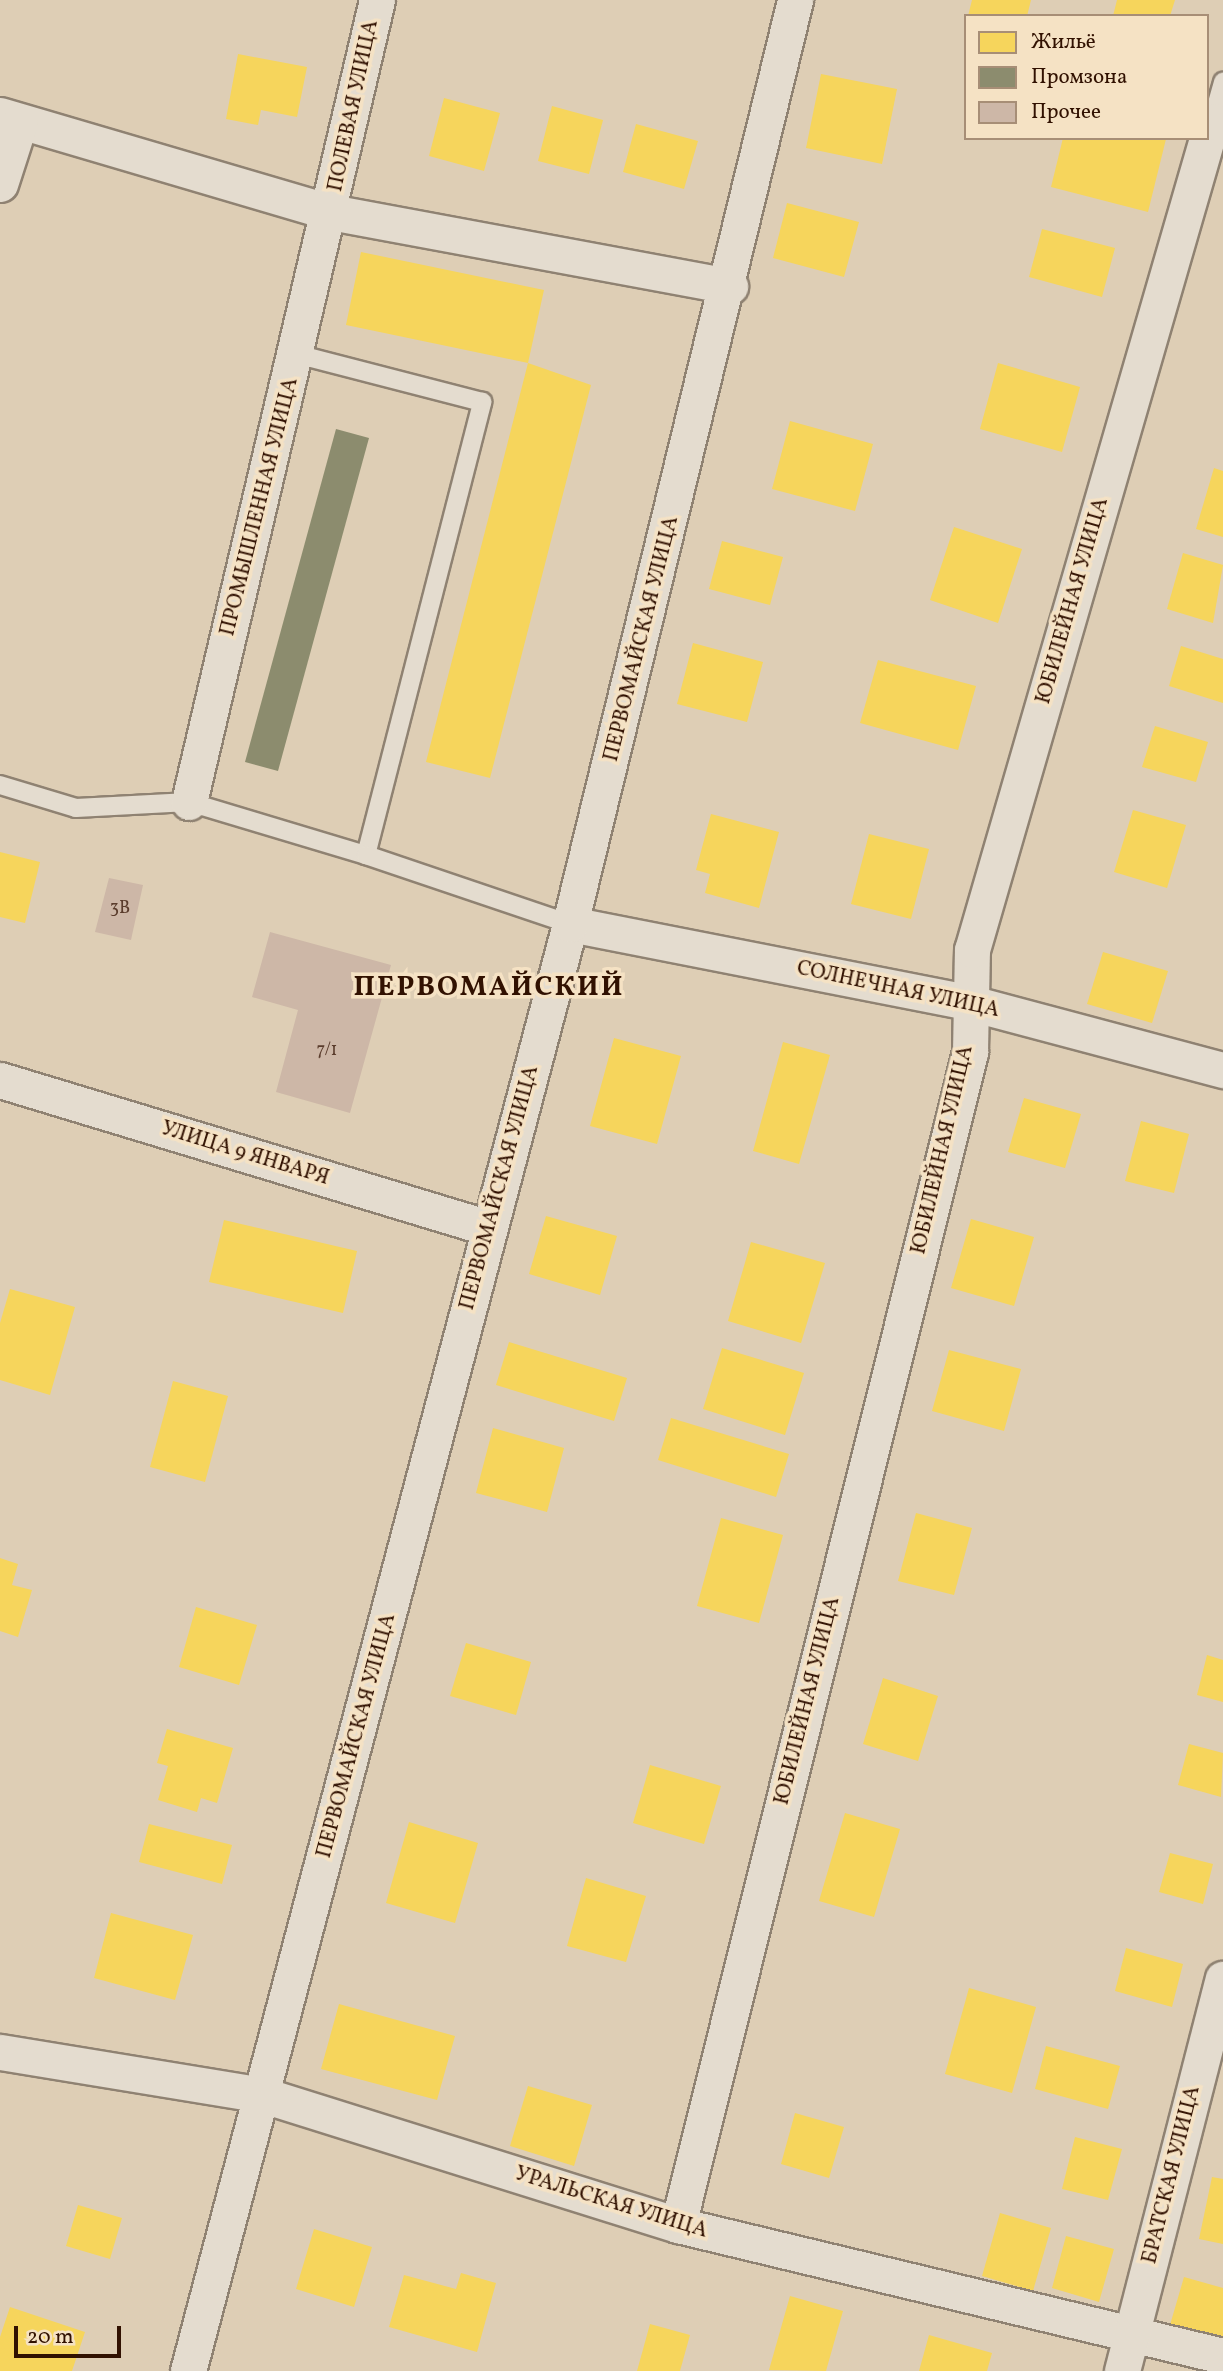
<!DOCTYPE html>
<meta charset="utf-8">
<style>
body{margin:0}
#map{position:relative;width:1223px;height:2371px;overflow:hidden;background:#deceb5;font-family:Vollkorn,serif}
div>[style]{position:absolute}
.homes>*{inset:0;background:#f6d55c}
.industry>*{inset:0;background:#8c8c6e}
.building>*{inset:0;background:#cdb7a7}
.roads{filter:drop-shadow(2px 0 #8f8272) drop-shadow(-2px 0 #8f8272) drop-shadow(0 2px #8f8272) drop-shadow(0 -2px #8f8272)}
.service>*{height:18px;margin:-9px;padding:0 9px;transform-origin:9px;border-radius:9px;background:#e4dccf}
.minor>*{height:35px;margin:-17.5px;padding:0 17.5px;transform-origin:17.5px;border-radius:17.5px;background:#e4dccf}
span{translate:-50% -50%;white-space:nowrap;text-align:center;line-height:1.15;-webkit-text-stroke:7px #f5e2c4;paint-order:stroke}
.number-label{font-size:18px;color:#5a3c2c}
.number-label span{-webkit-text-stroke-width:0}
.street-label{font-size:21px;color:#311101}
.district-label{font-size:28px;color:#311101;font-weight:700;letter-spacing:2px}
.legend{position:absolute;left:964px;top:14px;width:245px;height:126px;box-sizing:border-box;background:#f5e2c4;border:2px solid #a78e76;margin:0;padding:9px 12px;list-style:none;font-size:21px;color:#311101}
.legend li{display:flex;align-items:center;gap:14px;height:35px}
.legend b{width:35px;border:2px solid #a78e76}
.scale{position:absolute;left:14px;top:2326px;width:107px;height:32px;box-sizing:border-box;border:4px solid #311101;border-top:0;padding-left:9px;font-size:21px;line-height:24px;white-space:nowrap;color:#311101;-webkit-text-stroke:5px #f5e2c4;paint-order:stroke}
</style>
<div id="map">
<div class="homes">
<i style="clip-path:polygon(972px 0,1031px 0,1027px 16px,968px 16px)"></i>
<i style="clip-path:polygon(1117px 0,1175px 0,1170px 16px,1113px 16px)"></i>
<i style="clip-path:polygon(238px 54px,307px 67px,297px 117px,261px 110px,258px 125px,226px 119px)"></i>
<i style="clip-path:polygon(821px 74px,897px 89px,882px 164px,806px 148px)"></i>
<i style="clip-path:polygon(444px 98px,500px 113px,484px 171px,429px 156px)"></i>
<i style="clip-path:polygon(552px 106px,603px 120px,589px 174px,538px 161px)"></i>
<i style="clip-path:polygon(636px 124px,698px 141px,684px 189px,623px 172px)"></i>
<i style="clip-path:polygon(1063px 138px,1166px 139px,1148px 212px,1051px 187px)"></i>
<i style="clip-path:polygon(787px 203px,859px 222px,844px 277px,773px 258px)"></i>
<i style="clip-path:polygon(1042px 229px,1115px 248px,1102px 297px,1029px 277px)"></i>
<i style="clip-path:polygon(361px 252px,544px 290px,528px 363px,346px 325px)"></i>
<i style="clip-path:polygon(528px 363px,591px 385px,490px 778px,426px 762px)"></i>
<i style="clip-path:polygon(998px 363px,1080px 387px,1062px 452px,980px 429px)"></i>
<i style="clip-path:polygon(790px 421px,873px 444px,855px 511px,772px 489px)"></i>
<i style="clip-path:polygon(1214px 468px,1223px 471px,1223px 537px,1196px 529px)"></i>
<i style="clip-path:polygon(954px 527px,1022px 549px,998px 623px,930px 600px)"></i>
<i style="clip-path:polygon(722px 541px,783px 557px,770px 605px,709px 589px)"></i>
<i style="clip-path:polygon(1183px 553px,1223px 565px,1213px 623px,1167px 609px)"></i>
<i style="clip-path:polygon(693px 643px,763px 662px,747px 722px,677px 704px)"></i>
<i style="clip-path:polygon(1181px 646px,1223px 659px,1223px 703px,1169px 686px)"></i>
<i style="clip-path:polygon(878px 660px,976px 686px,958px 750px,860px 723px)"></i>
<i style="clip-path:polygon(1155px 726px,1208px 742px,1196px 782px,1142px 767px)"></i>
<i style="clip-path:polygon(1133px 810px,1186px 825px,1167px 888px,1114px 872px)"></i>
<i style="clip-path:polygon(711px 814px,779px 832px,759px 908px,705px 893px,710px 874px,696px 870px)"></i>
<i style="clip-path:polygon(869px 834px,929px 849px,911px 919px,851px 904px)"></i>
<i style="clip-path:polygon(0 852px,40px 862px,25px 923px,0 917px)"></i>
<i style="clip-path:polygon(1103px 952px,1168px 971px,1152px 1023px,1087px 1004px)"></i>
<i style="clip-path:polygon(614px 1038px,681px 1056px,657px 1144px,590px 1126px)"></i>
<i style="clip-path:polygon(783px 1042px,830px 1055px,799px 1164px,753px 1151px)"></i>
<i style="clip-path:polygon(1024px 1098px,1081px 1114px,1065px 1168px,1008px 1152px)"></i>
<i style="clip-path:polygon(1141px 1121px,1189px 1134px,1174px 1193px,1125px 1181px)"></i>
<i style="clip-path:polygon(546px 1216px,617px 1236px,600px 1295px,529px 1274px)"></i>
<i style="clip-path:polygon(971px 1219px,1034px 1237px,1014px 1306px,951px 1288px)"></i>
<i style="clip-path:polygon(224px 1220px,357px 1251px,343px 1313px,209px 1282px)"></i>
<i style="clip-path:polygon(751px 1242px,825px 1263px,801px 1343px,728px 1321px)"></i>
<i style="clip-path:polygon(10px 1289px,75px 1307px,50px 1395px,0 1380px,0 1323px)"></i>
<i style="clip-path:polygon(509px 1342px,627px 1378px,614px 1421px,496px 1385px)"></i>
<i style="clip-path:polygon(722px 1348px,804px 1373px,785px 1435px,703px 1409px)"></i>
<i style="clip-path:polygon(949px 1350px,1021px 1369px,1004px 1431px,932px 1411px)"></i>
<i style="clip-path:polygon(173px 1381px,228px 1396px,205px 1482px,150px 1467px)"></i>
<i style="clip-path:polygon(671px 1418px,789px 1454px,776px 1497px,658px 1460px)"></i>
<i style="clip-path:polygon(493px 1428px,564px 1448px,547px 1512px,476px 1493px)"></i>
<i style="clip-path:polygon(916px 1513px,972px 1528px,954px 1595px,898px 1581px)"></i>
<i style="clip-path:polygon(721px 1518px,783px 1535px,759px 1623px,697px 1606px)"></i>
<i style="clip-path:polygon(0 1558px,18px 1564px,12px 1585px,32px 1590px,18px 1637px,0 1631px)"></i>
<i style="clip-path:polygon(196px 1607px,257px 1625px,239px 1685px,179px 1667px)"></i>
<i style="clip-path:polygon(466px 1643px,531px 1662px,516px 1715px,450px 1696px)"></i>
<i style="clip-path:polygon(1207px 1655px,1223px 1660px,1223px 1702px,1197px 1695px)"></i>
<i style="clip-path:polygon(883px 1678px,938px 1696px,918px 1761px,863px 1744px)"></i>
<i style="clip-path:polygon(167px 1729px,233px 1748px,217px 1803px,201px 1798px,197px 1812px,158px 1800px,168px 1766px,157px 1763px)"></i>
<i style="clip-path:polygon(1189px 1744px,1223px 1753px,1221px 1797px,1178px 1785px)"></i>
<i style="clip-path:polygon(650px 1765px,721px 1786px,704px 1844px,633px 1823px)"></i>
<i style="clip-path:polygon(845px 1813px,900px 1829px,874px 1917px,819px 1901px)"></i>
<i style="clip-path:polygon(409px 1822px,478px 1843px,455px 1923px,386px 1903px)"></i>
<i style="clip-path:polygon(149px 1824px,232px 1845px,222px 1884px,139px 1862px)"></i>
<i style="clip-path:polygon(1170px 1853px,1213px 1864px,1203px 1904px,1159px 1892px)"></i>
<i style="clip-path:polygon(586px 1878px,646px 1896px,626px 1962px,567px 1946px)"></i>
<i style="clip-path:polygon(111px 1913px,193px 1935px,175px 2000px,94px 1978px)"></i>
<i style="clip-path:polygon(1126px 1948px,1183px 1964px,1172px 2007px,1115px 1991px)"></i>
<i style="clip-path:polygon(969px 1988px,1036px 2007px,1012px 2093px,945px 2074px)"></i>
<i style="clip-path:polygon(339px 2004px,455px 2036px,437px 2100px,321px 2069px)"></i>
<i style="clip-path:polygon(1046px 2046px,1120px 2066px,1108px 2109px,1035px 2089px)"></i>
<i style="clip-path:polygon(528px 2086px,592px 2105px,574px 2166px,510px 2146px)"></i>
<i style="clip-path:polygon(795px 2113px,844px 2127px,829px 2178px,781px 2164px)"></i>
<i style="clip-path:polygon(1075px 2137px,1122px 2149px,1108px 2200px,1062px 2189px)"></i>
<i style="clip-path:polygon(1212px 2177px,1223px 2179px,1223px 2244px,1199px 2239px)"></i>
<i style="clip-path:polygon(78px 2205px,122px 2218px,110px 2259px,66px 2246px)"></i>
<i style="clip-path:polygon(1000px 2213px,1051px 2228px,1033px 2291px,982px 2276px)"></i>
<i style="clip-path:polygon(314px 2229px,372px 2247px,354px 2307px,296px 2289px)"></i>
<i style="clip-path:polygon(1066px 2236px,1114px 2249px,1099px 2302px,1052px 2288px)"></i>
<i style="clip-path:polygon(461px 2273px,496px 2283px,477px 2352px,389px 2327px,404px 2275px,456px 2289px)"></i>
<i style="clip-path:polygon(1184px 2277px,1223px 2288px,1223px 2341px,1170px 2325px)"></i>
<i style="clip-path:polygon(790px 2296px,843px 2311px,826px 2371px,769px 2370px)"></i>
<i style="clip-path:polygon(10px 2307px,85px 2332px,72px 2371px,0 2371px,0 2337px)"></i>
<i style="clip-path:polygon(650px 2324px,690px 2335px,680px 2371px,637px 2371px)"></i>
<i style="clip-path:polygon(929px 2335px,992px 2353px,987px 2371px,919px 2371px)"></i>
</div>
<div class="industry">
<i style="clip-path:polygon(336px 429px,369px 438px,278px 771px,245px 762px)"></i>
</div>
<div class="building">
<i style="clip-path:polygon(109px 878px,143px 885px,131px 940px,95px 932px)"></i>
<i style="clip-path:polygon(270px 932px,391px 965px,350px 1113px,276px 1092px,298px 1010px,252px 997px)"></i>
</div>
<div class="roads">
<div class="service">
<i style="left:1212px;top:121px;width:41px;rotate:-74.2deg"></i>
<i style="left:0;top:785px;width:79px;rotate:16.8deg"></i>
<i style="left:76px;top:808px;width:113px;rotate:-3deg"></i>
<i style="left:189px;top:802px;width:185px;rotate:16.7deg"></i>
<i style="left:366px;top:855px;width:468px;rotate:-75.6deg"></i>
<i style="left:482px;top:402px;width:191px;rotate:-165.5deg"></i>
<i style="left:366px;top:855px;width:215px;rotate:18.7deg"></i>
</div>
<div class="minor">
<i style="left:0;top:115px;width:344px;rotate:16.4deg"></i>
<i style="left:330px;top:212px;width:407px;rotate:10.5deg"></i>
<i style="left:0;top:184px;width:65px;rotate:-72.1deg"></i>
<i style="left:189px;top:802px;width:824px;rotate:-76.81deg"></i>
<i style="left:570px;top:924px;width:405px;rotate:11.1deg"></i>
<i style="left:967px;top:1002px;width:265px;rotate:14.9deg"></i>
<i style="left:0;top:1080px;width:511px;rotate:16.84deg"></i>
<i style="left:0;top:2052px;width:266px;rotate:9.3deg"></i>
<i style="left:263px;top:2095px;width:435px;rotate:17.4deg"></i>
<i style="left:678px;top:2225px;width:561px;rotate:13.52deg"></i>
<i style="left:678px;top:2225px;width:1209px;rotate:-76.02deg"></i>
<i style="left:970px;top:1052px;width:102px;rotate:-88.9deg"></i>
<i style="left:972px;top:950px;width:863px;rotate:-73.85deg"></i>
<i style="left:1212px;top:121px;width:11px;rotate:15deg"></i>
<i style="left:188px;top:2371px;width:1497px;rotate:-75.21deg"></i>
<i style="left:570px;top:924px;width:951px;rotate:-76.31deg"></i>
<i style="left:1122px;top:2371px;width:405px;rotate:-75.6deg"></i>
</div>
</div>
<div class="number-label">
<span style="left:120px;top:909px">3В</span>
<span style="left:327px;top:1051px">7/1</span>
</div>
<div class="street-label">
<span style="left:354px;top:106px;rotate:-78deg">ПОЛЕВАЯ УЛИЦА</span>
<span style="left:260px;top:507px;rotate:-76deg">ПРОМЫШЛЕННАЯ УЛИЦА</span>
<span style="left:1073px;top:601px;rotate:-74deg">ЮБИЛЕЙНАЯ УЛИЦА</span>
<span style="left:642px;top:639px;rotate:-76deg">ПЕРВОМАЙСКАЯ УЛИЦА</span>
<span style="left:898px;top:990px;rotate:12deg">СОЛНЕЧНАЯ УЛИЦА</span>
<span style="left:943px;top:1150px;rotate:-77deg">ЮБИЛЕЙНАЯ УЛИЦА</span>
<span style="left:245px;top:1154px;rotate:17deg">УЛИЦА 9 ЯНВАРЯ</span>
<span style="left:500px;top:1188px;rotate:-75deg">ПЕРВОМАЙСКАЯ УЛИЦА</span>
<span style="left:808px;top:1701px;rotate:-76deg">ЮБИЛЕЙНАЯ УЛИЦА</span>
<span style="left:357px;top:1736px;rotate:-75deg">ПЕРВОМАЙСКАЯ УЛИЦА</span>
<span style="left:1172px;top:2175px;rotate:-76deg">БРАТСКАЯ УЛИЦА</span>
<span style="left:611px;top:2203px;rotate:17deg">УРАЛЬСКАЯ УЛИЦА</span>
</div>
<div class="district-label">
<span style="left:489px;top:988px">ПЕРВОМАЙСКИЙ</span>
</div>
<ul class="legend">
<li><b style="height:19px;background:#f6d55c"></b>Жильё</li>
<li><b style="height:19px;background:#8c8c6e"></b>Промзона</li>
<li><b style="height:19px;background:#cdb7a7"></b>Прочее</li>
</ul>
<div class="scale">20 m</div>
</div>
